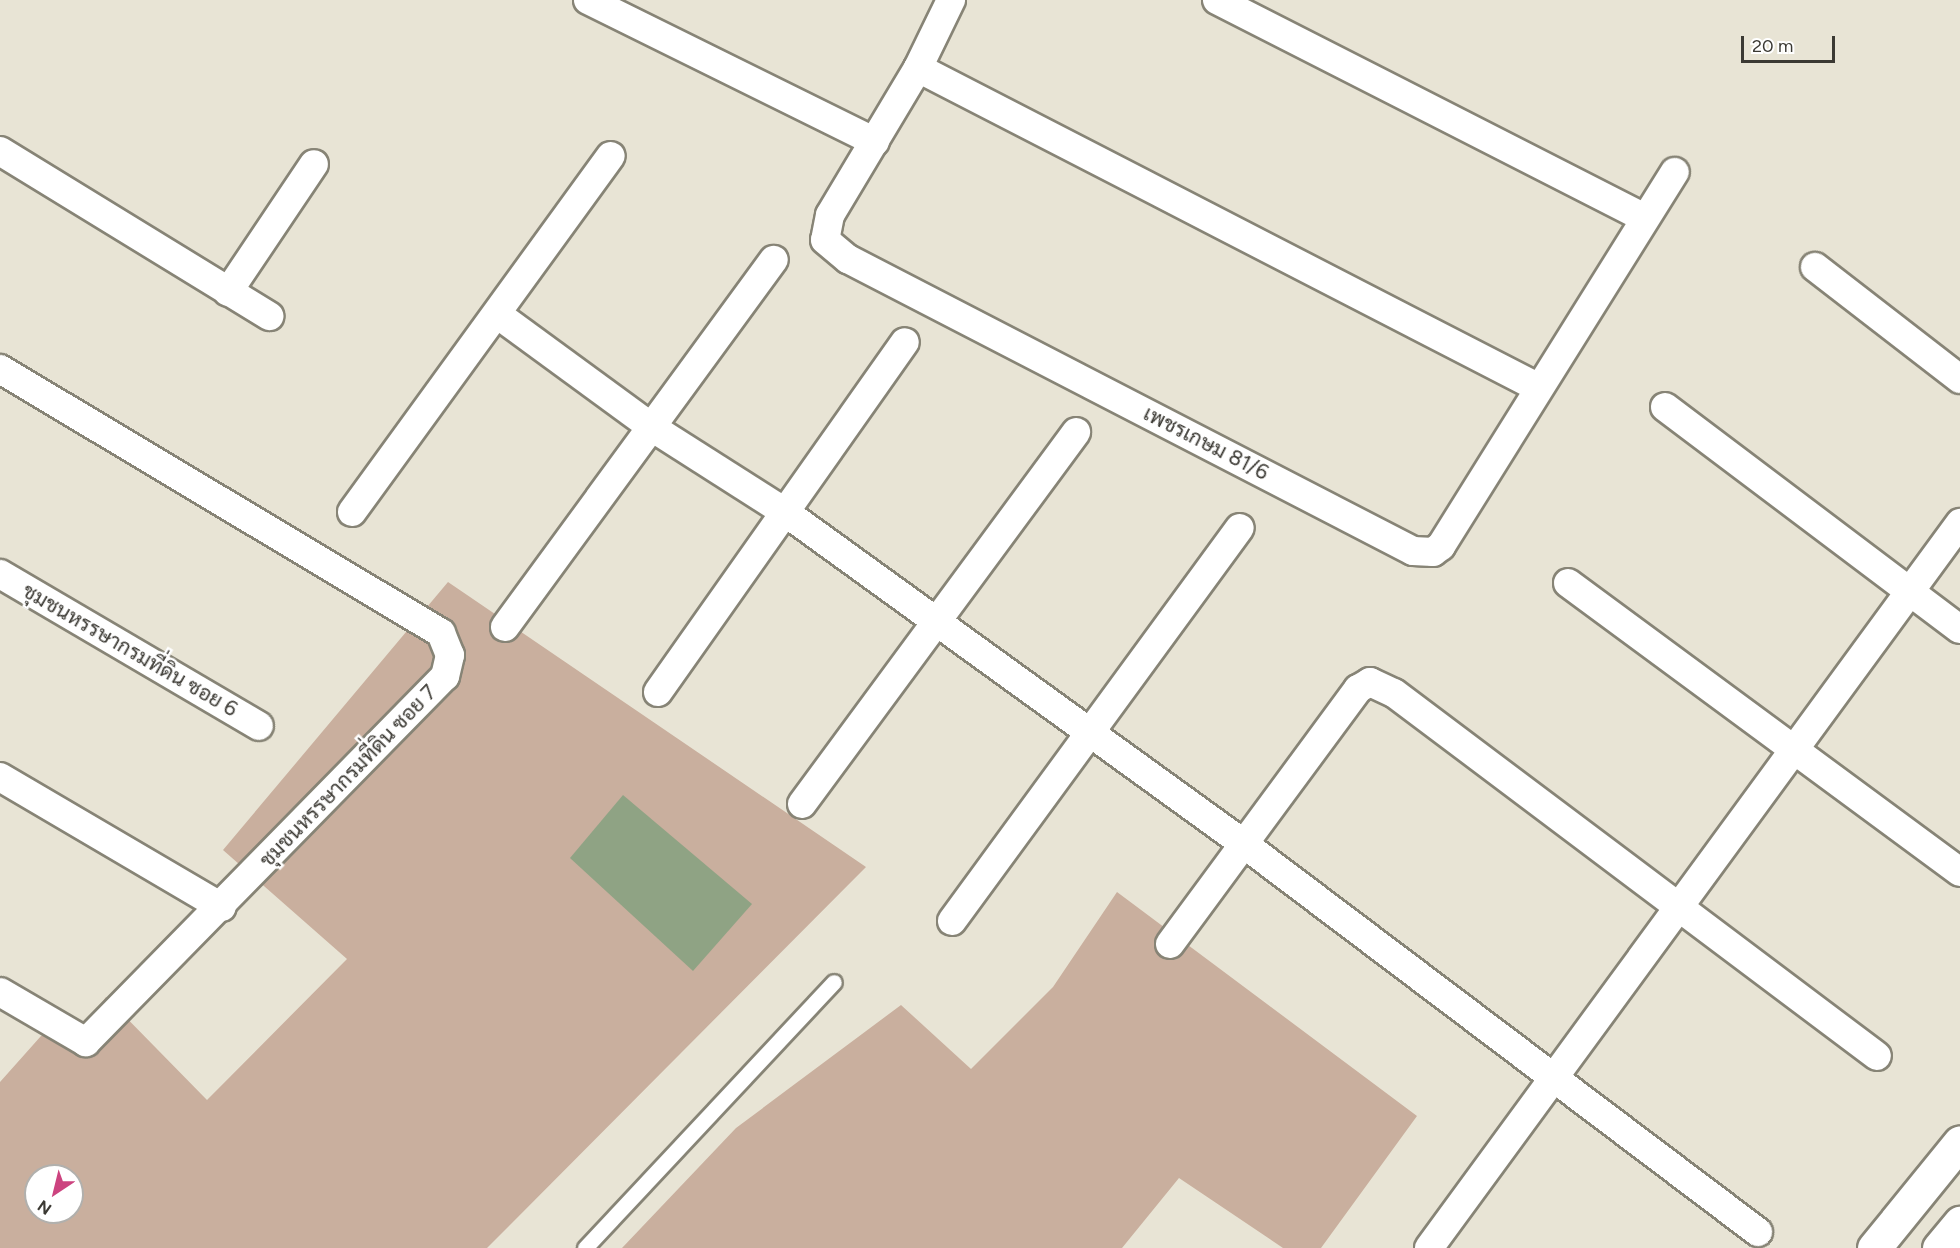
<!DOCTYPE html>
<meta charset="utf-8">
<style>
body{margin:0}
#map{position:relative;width:1960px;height:1248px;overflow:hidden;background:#e8e4d5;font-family:Figtree,Sarabun,sans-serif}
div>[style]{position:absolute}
.green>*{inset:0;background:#c9af9e}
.water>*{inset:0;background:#8fa384}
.roads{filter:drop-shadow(2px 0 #878476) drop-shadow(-2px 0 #878476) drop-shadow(0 2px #878476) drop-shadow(0 -2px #878476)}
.lane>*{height:15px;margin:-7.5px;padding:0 7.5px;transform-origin:7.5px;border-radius:7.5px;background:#fff}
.street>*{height:28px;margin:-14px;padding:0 14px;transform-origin:14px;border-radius:14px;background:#fff}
.primary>*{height:33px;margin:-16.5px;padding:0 16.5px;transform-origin:16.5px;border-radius:16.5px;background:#fff}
span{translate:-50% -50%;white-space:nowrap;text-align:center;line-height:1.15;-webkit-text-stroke:5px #fff;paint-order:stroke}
.street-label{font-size:21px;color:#3b3933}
.north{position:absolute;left:24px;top:1164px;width:60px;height:60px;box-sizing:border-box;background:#fff;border:2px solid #b1b0ad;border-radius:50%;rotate:215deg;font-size:16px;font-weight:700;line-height:24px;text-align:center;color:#3b3933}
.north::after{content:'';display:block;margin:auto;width:21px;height:27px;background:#cc437f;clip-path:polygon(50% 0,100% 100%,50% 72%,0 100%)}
.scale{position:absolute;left:1741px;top:36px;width:94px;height:27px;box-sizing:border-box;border:3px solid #3b3933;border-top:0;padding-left:8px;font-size:18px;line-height:21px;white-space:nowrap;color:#3b3933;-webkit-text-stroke:4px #fff;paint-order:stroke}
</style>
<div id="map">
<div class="green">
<i style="clip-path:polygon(evenodd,448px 582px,866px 867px,487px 1248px,0 1248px,0 1082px,41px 1036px,87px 1023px,106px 997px,207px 1100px,347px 959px,223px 850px,448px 582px,36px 1176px,72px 1176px,72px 1212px,36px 1212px,36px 1176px)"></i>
<i style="clip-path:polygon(1117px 892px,1417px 1116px,1321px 1248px,1283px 1248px,1179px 1178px,1122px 1248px,622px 1248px,736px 1128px,901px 1005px,971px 1069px,1053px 987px)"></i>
</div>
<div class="water">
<i style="clip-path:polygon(623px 795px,752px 904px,693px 971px,570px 858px)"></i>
</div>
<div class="roads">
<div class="lane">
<i style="left:585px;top:1248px;width:364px;rotate:-46.9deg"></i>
</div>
<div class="street">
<i style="left:588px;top:0;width:320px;rotate:26.3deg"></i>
<i style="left:951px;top:0;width:76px;rotate:115.9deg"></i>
<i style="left:918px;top:68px;width:171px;rotate:120.9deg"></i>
<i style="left:830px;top:215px;width:25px;rotate:101deg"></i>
<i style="left:825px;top:240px;width:30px;rotate:40deg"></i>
<i style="left:848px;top:259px;width:636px;rotate:27.33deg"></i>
<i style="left:1413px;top:551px;width:20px;rotate:3deg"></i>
<i style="left:1433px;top:552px;width:10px;rotate:-37deg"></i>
<i style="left:1441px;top:546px;width:441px;rotate:-58deg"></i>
<i style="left:1217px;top:0;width:480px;rotate:27deg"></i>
<i style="left:918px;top:68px;width:696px;rotate:27.26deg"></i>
<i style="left:0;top:151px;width:316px;rotate:31.5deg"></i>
<i style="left:1815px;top:267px;width:183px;rotate:37.7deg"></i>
<i style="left:228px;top:292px;width:154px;rotate:-56.1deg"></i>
<i style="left:497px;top:314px;width:193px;rotate:36.2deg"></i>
<i style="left:653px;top:428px;width:156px;rotate:32.5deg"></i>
<i style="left:785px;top:512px;width:566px;rotate:35.88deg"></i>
<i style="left:1244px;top:844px;width:644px;rotate:37.05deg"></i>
<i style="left:0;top:369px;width:514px;rotate:30.91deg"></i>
<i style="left:441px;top:633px;width:24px;rotate:68deg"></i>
<i style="left:450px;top:655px;width:22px;rotate:103deg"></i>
<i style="left:445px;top:676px;width:513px;rotate:134.45deg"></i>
<i style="left:86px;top:1042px;width:99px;rotate:-149.8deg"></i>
<i style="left:1665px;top:407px;width:369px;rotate:37deg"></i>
<i style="left:352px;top:512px;width:440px;rotate:-54deg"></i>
<i style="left:0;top:574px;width:300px;rotate:30.4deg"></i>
<i style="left:1568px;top:583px;width:487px;rotate:36.4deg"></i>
<i style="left:505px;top:627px;width:455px;rotate:-53.8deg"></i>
<i style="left:658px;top:692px;width:428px;rotate:-54.8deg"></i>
<i style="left:0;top:777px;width:257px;rotate:30.4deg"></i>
<i style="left:802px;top:804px;width:462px;rotate:-53.6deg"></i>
<i style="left:952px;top:921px;width:487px;rotate:-53.8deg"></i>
<i style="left:1170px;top:944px;width:317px;rotate:-53.6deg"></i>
<i style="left:1358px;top:689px;width:14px;rotate:-30deg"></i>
<i style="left:1370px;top:682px;width:26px;rotate:25deg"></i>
<i style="left:1394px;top:693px;width:604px;rotate:36.93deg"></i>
<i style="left:1429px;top:1248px;width:899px;rotate:-53.78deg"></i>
</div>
<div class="primary">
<i style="left:1874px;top:1248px;width:136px;rotate:-50.9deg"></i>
<i style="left:1939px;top:1248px;width:33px;rotate:-50deg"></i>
</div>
</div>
<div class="street-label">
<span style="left:1206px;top:443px;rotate:27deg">เพชรเกษม 81/6</span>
<span style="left:130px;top:650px;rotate:30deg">ชุมชนหรรษากรมที่ดิน ซอย 6</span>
<span style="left:348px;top:776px;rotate:-46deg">ชุมชนหรรษากรมที่ดิน ซอย 7</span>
</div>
<div class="north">N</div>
<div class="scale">20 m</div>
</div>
